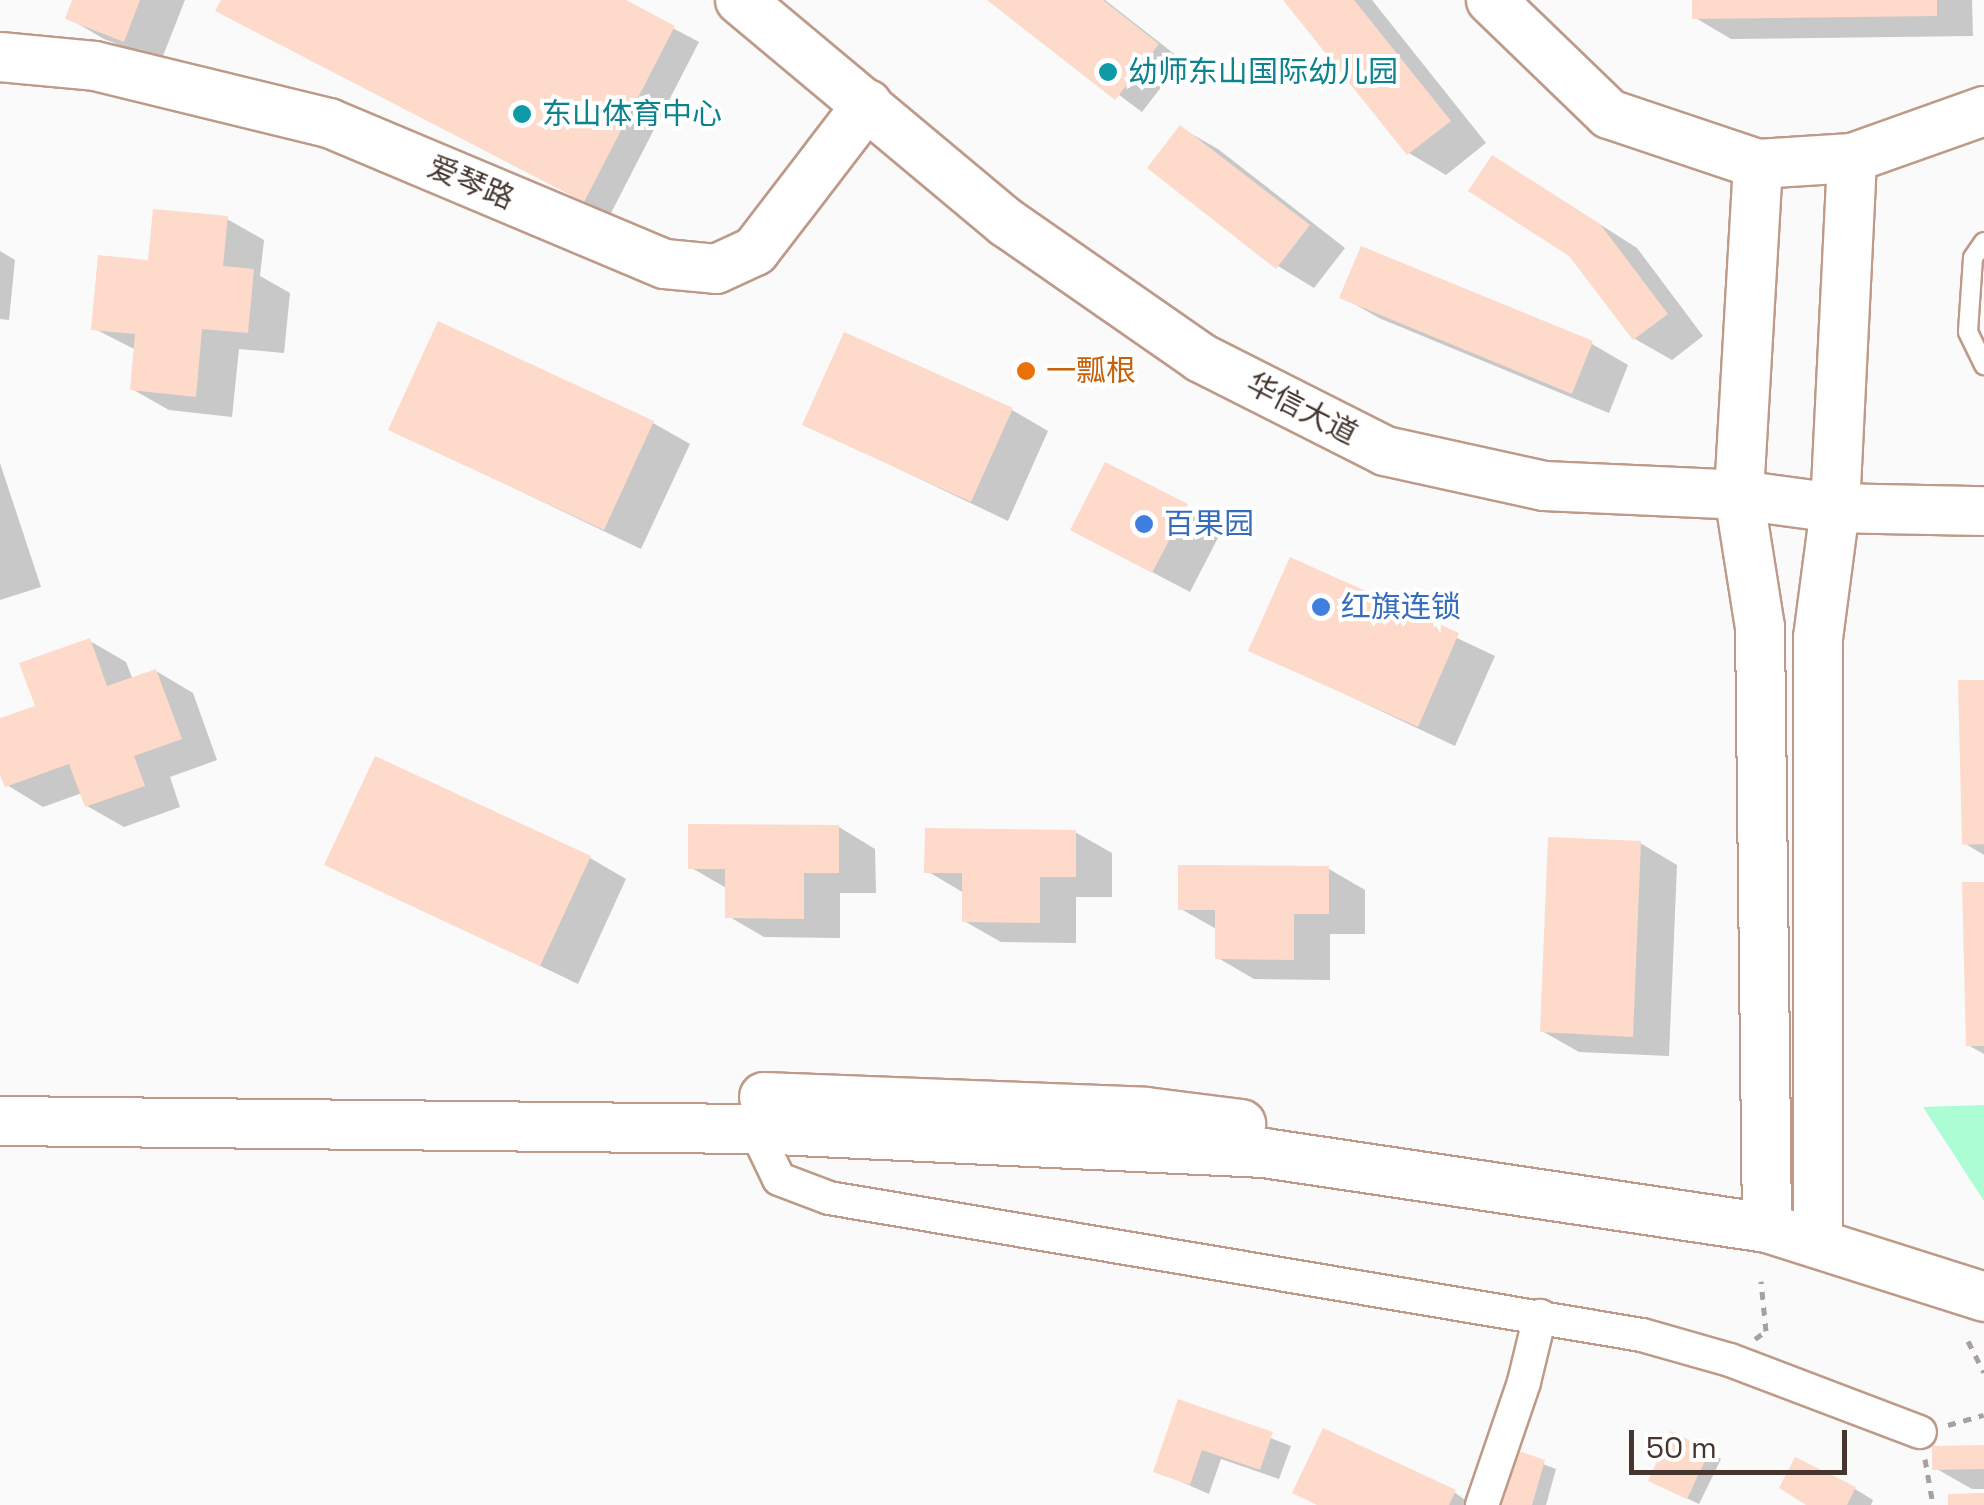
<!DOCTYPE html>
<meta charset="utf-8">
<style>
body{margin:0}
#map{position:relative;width:1984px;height:1505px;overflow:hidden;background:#fafafa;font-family:"Space Grotesk","Noto Sans SC",sans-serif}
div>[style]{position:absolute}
.green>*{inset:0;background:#acfcd4}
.shadow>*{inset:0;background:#0003}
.building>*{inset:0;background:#fddaca}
.path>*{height:5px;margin-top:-2.5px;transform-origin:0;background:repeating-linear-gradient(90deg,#a7a09d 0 8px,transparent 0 16px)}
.roads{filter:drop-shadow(2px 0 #be9a89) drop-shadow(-2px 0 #be9a89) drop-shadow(0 2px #be9a89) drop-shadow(0 -2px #be9a89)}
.lane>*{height:18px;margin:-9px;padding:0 9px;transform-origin:9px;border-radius:9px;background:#fff}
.street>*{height:32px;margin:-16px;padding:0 16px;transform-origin:16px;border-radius:16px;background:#fff}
.secondary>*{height:48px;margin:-24px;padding:0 24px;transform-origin:24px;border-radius:24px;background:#fff}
.dots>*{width:28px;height:28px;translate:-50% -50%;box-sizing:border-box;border:5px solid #fff;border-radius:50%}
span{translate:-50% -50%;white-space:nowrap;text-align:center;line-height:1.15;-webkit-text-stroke:8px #fff;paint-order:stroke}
.culture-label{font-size:30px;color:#0d838f}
.left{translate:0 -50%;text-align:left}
.street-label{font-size:30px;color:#45362f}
.food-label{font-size:30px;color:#c56008}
.shop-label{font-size:30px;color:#366cbe}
.scale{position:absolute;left:1629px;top:1430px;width:218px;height:45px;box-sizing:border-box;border:5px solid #45362f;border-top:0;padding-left:12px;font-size:30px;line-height:35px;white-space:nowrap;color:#45362f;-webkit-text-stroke:8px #fff;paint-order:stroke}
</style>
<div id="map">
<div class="green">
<i style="clip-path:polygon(1984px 1105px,1984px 1201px,1923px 1107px)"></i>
</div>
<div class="shadow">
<i style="clip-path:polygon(75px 0,185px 0,161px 61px,104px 39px,68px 18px)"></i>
<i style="clip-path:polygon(223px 0,620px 0,699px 42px,610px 215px,243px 24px)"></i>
<i style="clip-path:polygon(991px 0,1105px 0,1182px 60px,1142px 112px)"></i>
<i style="clip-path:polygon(1286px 0,1372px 0,1486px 143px,1446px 175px,1409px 153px)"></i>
<i style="clip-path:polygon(1694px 0,1972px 0,1973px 36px,1731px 39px,1694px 17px)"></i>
<i style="clip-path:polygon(1181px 128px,1218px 149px,1345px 248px,1314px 288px,1278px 266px)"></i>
<i style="clip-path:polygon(1529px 179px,1637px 248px,1703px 336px,1672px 360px,1635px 339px)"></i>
<i style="clip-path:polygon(227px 219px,264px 240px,260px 276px,290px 293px,284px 353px,239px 349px,232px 417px,169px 410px,132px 389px,136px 350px,93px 328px,150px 263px)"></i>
<i style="clip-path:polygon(0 251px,15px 260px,9px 320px,0 319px)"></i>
<i style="clip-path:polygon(1342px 297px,1592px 344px,1628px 365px,1609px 413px,1379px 318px)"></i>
<i style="clip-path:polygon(1012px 410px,1048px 431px,1008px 521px,805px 424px)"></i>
<i style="clip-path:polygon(653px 423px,690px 444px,641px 549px,391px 429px)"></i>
<i style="clip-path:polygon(0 463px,41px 587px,0 600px)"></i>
<i style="clip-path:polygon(1106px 465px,1223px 528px,1190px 592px,1110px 550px)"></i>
<i style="clip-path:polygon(1292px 560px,1495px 656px,1455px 746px,1252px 650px)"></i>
<i style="clip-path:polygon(90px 641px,126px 662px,133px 680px,156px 671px,193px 693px,217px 760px,170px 777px,180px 807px,124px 827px,87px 806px,82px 793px,43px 807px,7px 785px,0 767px,0 721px,38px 707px)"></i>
<i style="clip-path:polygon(1984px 682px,1984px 855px,1964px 843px)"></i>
<i style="clip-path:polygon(839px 827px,875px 849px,876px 893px,840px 893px,840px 938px,764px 937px,728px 916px,728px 889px,690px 867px)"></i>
<i style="clip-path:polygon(1075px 832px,1112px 853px,1112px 897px,1076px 897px,1076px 943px,1001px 942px,964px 921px,964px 893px,927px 871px)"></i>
<i style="clip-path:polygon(1640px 843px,1677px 865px,1669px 1056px,1579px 1052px,1542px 1031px)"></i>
<i style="clip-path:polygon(590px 858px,626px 879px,578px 984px,327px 864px)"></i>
<i style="clip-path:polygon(1329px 869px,1365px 890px,1365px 934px,1330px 934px,1330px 980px,1254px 979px,1218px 958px,1218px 930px,1181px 909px)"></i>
<i style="clip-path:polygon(1984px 884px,1984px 1054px,1968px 1045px)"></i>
<i style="clip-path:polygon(1180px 1402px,1291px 1446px,1279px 1479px,1221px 1459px,1209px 1494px,1156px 1471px)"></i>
<i style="clip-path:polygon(1984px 1448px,1984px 1489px,1972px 1489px,1935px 1468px)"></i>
<i style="clip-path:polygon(1508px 1451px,1556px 1469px,1546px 1505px,1492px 1505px)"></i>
<i style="clip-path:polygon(1709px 1452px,1721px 1459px,1699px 1504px,1663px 1487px)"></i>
<i style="clip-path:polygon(1855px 1489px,1873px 1500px,1871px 1505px,1809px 1505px)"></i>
<i style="clip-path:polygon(1454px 1492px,1472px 1505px,1318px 1505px)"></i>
</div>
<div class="building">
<i style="clip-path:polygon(72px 0,140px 0,124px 42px,65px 19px)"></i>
<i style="clip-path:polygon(221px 0,626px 0,675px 26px,584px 202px,215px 11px)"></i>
<i style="clip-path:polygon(987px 0,1103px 0,1159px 44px,1115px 100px)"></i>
<i style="clip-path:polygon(1283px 0,1354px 0,1451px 121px,1407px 155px)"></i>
<i style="clip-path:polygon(1692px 0,1937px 0,1937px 16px,1692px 19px)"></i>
<i style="clip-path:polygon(1180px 125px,1310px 225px,1276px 269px,1147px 168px)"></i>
<i style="clip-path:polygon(1492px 155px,1600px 224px,1668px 314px,1633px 340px,1569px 256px,1468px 191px)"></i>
<i style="clip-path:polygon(153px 209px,228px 216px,223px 266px,254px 269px,248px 333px,202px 329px,196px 397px,130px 390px,135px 334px,91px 330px,98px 255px,148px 260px)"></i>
<i style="clip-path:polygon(1361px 246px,1593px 341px,1572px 394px,1339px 298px)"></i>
<i style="clip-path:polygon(438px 321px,654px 421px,604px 530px,388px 430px)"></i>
<i style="clip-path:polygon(844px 332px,1013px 408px,971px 502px,802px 425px)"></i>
<i style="clip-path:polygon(1105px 462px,1188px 504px,1152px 573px,1070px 530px)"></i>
<i style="clip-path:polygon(1290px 557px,1459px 633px,1418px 727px,1248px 651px)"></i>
<i style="clip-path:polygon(90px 638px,107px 686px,156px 669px,182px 739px,134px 756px,145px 786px,85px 807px,69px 764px,5px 787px,0 775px,0 718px,35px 706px,19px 663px)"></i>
<i style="clip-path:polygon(1958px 680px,1984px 680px,1984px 844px,1962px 845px)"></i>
<i style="clip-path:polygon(375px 756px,591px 856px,540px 966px,324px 865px)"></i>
<i style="clip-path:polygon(688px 824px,839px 825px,839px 873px,804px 873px,804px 919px,725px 918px,725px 869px,688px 869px)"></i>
<i style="clip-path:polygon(925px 828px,1076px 830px,1076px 877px,1040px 877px,1040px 923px,962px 922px,962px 873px,924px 873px)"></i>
<i style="clip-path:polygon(1548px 837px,1641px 841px,1633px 1037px,1540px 1032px)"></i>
<i style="clip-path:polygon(1178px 865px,1329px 866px,1329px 914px,1294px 914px,1294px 960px,1215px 959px,1215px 910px,1178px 910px)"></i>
<i style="clip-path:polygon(1962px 882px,1984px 882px,1984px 1046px,1966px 1046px)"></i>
<i style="clip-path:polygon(1178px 1399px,1273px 1432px,1260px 1470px,1202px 1450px,1190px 1485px,1153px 1472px)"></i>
<i style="clip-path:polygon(1323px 1428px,1456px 1490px,1449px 1505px,1317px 1505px,1292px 1493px)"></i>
<i style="clip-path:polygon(1671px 1431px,1710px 1450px,1687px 1499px,1648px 1481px)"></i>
<i style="clip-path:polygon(1984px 1445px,1984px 1469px,1932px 1470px,1932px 1446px)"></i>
<i style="clip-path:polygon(1507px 1447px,1545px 1460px,1532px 1505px,1489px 1505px)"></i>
<i style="clip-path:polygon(1795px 1457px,1856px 1487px,1847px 1505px,1806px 1505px,1779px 1488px)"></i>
<i style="clip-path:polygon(1984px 1493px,1984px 1505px,1948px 1505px,1948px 1494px)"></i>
</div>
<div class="path">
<i style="left:1755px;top:1339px;width:14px;rotate:-36deg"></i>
<i style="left:1766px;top:1331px;width:50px;rotate:-95.7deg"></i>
<i style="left:1968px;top:1341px;width:35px;rotate:63deg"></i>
<i style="left:1948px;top:1425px;width:37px;rotate:-16deg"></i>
<i style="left:1925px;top:1459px;width:47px;rotate:80.1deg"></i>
</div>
<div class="roads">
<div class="lane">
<i style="left:1984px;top:242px;width:19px;rotate:125deg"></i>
<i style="left:1973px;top:258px;width:74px;rotate:93.9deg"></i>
<i style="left:1968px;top:332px;width:37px;rotate:64deg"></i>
</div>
<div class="street">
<i style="left:755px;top:1129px;width:55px;rotate:64.4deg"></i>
<i style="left:779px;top:1179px;width:53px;rotate:20.8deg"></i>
<i style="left:829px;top:1198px;width:824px;rotate:9.57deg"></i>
<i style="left:1642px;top:1335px;width:91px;rotate:15.9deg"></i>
<i style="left:1730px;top:1360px;width:203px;rotate:20.8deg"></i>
<i style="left:1482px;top:1505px;width:130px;rotate:-71.1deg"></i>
<i style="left:1524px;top:1382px;width:68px;rotate:-76.4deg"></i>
</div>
<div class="secondary">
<i style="left:740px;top:0;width:348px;rotate:39.9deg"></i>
<i style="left:1007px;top:223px;width:236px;rotate:34.8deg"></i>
<i style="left:1201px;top:358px;width:206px;rotate:26.8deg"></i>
<i style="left:1385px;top:451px;width:163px;rotate:12.4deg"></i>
<i style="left:1544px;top:486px;width:195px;rotate:2.6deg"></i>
<i style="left:1739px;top:495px;width:97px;rotate:7.7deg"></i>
<i style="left:1835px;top:508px;width:149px;rotate:1.2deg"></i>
<i style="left:1491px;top:0;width:164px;rotate:44deg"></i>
<i style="left:1609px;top:114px;width:157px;rotate:18.6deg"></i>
<i style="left:1758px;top:164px;width:94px;rotate:-3.7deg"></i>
<i style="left:1852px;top:158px;width:140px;rotate:-19.6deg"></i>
<i style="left:0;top:57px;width:95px;rotate:5.4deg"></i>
<i style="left:95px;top:66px;width:241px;rotate:13.7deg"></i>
<i style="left:329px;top:123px;width:364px;rotate:22.8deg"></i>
<i style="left:665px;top:264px;width:51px;rotate:5.6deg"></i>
<i style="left:716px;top:269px;width:43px;rotate:-24.8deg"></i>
<i style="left:755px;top:251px;width:185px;rotate:-52.5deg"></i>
<i style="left:1758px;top:164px;width:332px;rotate:93.3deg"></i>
<i style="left:1739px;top:495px;width:134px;rotate:81deg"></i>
<i style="left:1760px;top:627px;width:601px;rotate:89.33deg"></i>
<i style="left:764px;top:1097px;width:382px;rotate:2.2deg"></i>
<i style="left:1146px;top:1112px;width:96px;rotate:7.2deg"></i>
<i style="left:0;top:1121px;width:755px;rotate:0.61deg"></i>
<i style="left:755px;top:1129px;width:510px;rotate:2.7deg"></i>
<i style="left:1264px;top:1153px;width:509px;rotate:8.48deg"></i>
<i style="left:1767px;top:1228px;width:228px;rotate:17.6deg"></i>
<i style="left:1818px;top:1241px;width:603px;rotate:-90deg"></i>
<i style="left:1818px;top:638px;width:131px;rotate:-82.5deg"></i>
<i style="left:1835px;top:508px;width:350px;rotate:-87.2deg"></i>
</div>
</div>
<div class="dots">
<i style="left:1108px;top:72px;background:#0f9aa8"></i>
<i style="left:522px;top:114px;background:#0f9aa8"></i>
<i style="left:1026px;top:371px;background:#e8710a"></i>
<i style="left:1144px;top:524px;background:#3f7fe0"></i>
<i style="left:1321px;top:607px;background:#3f7fe0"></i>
</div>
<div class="culture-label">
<span class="left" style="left:1128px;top:72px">幼师东山国际幼儿园</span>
<span class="left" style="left:542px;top:114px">东山体育中心</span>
</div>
<div class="street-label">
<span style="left:471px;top:183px;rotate:23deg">爱琴路</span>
<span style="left:1302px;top:409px;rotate:27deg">华信大道</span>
</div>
<div class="food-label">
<span class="left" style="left:1046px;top:371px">一瓢根</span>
</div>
<div class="shop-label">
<span class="left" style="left:1164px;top:524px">百果园</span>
<span class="left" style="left:1341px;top:607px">红旗连锁</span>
</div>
<div class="scale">50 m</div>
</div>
